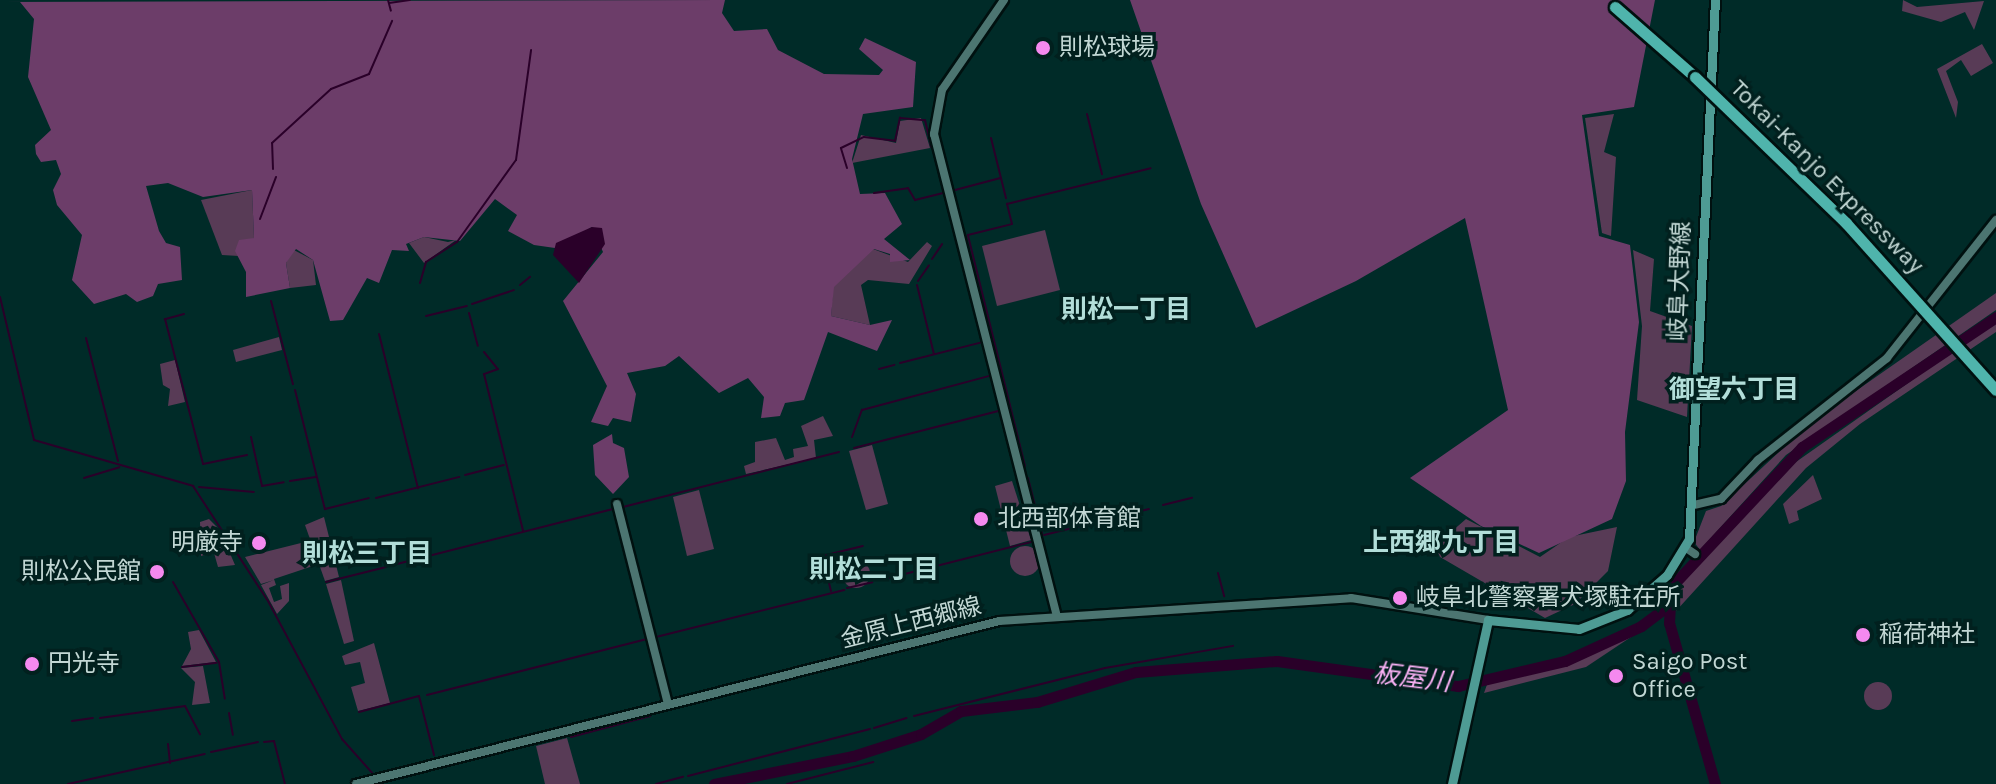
<!DOCTYPE html>
<meta charset="utf-8">
<style>
body{margin:0}
#map{position:relative;width:1996px;height:784px;overflow:hidden;background:#002b28;font-family:Karla,"Noto Sans JP",sans-serif}
div>[style]{position:absolute}
.green>*{inset:0;background:#583b56}
.round{border-radius:50%}
.forest>*{inset:0;background:#6c3d69}
.water>*{inset:0;background:#2a0029}
.stream>*{height:2px;margin:-1px;padding:0 1px;transform-origin:1px;border-radius:1px;background:#2a0029}
.river>*{height:11px;margin:-5.5px;padding:0 5.5px;transform-origin:5.5px;border-radius:5.5px;background:#2a0029}
.roads{filter:drop-shadow(2px 0 #001110) drop-shadow(-2px 0 #001110) drop-shadow(0 2px #001110) drop-shadow(0 -2px #001110)}
.secondary>*{height:8px;margin:-4px;padding:0 4px;transform-origin:4px;border-radius:4px;background:#4c7571}
.primary>*{height:9px;margin:-4.5px;padding:0 4.5px;transform-origin:4.5px;border-radius:4.5px;background:#4e9b94}
.highway>*{height:11px;margin:-5.5px;padding:0 5.5px;transform-origin:5.5px;border-radius:5.5px;background:#4fb4ac}
.bridges{filter:drop-shadow(2px 0 #001110) drop-shadow(-2px 0 #001110) drop-shadow(0 2px #001110) drop-shadow(0 -2px #001110)}
.highway-bridge>*{height:11px;margin:-5.5px;padding:0 5.5px;transform-origin:5.5px;border-radius:5.5px;background:#4fb4ac}
.dots>*{width:22px;height:22px;translate:-50% -50%;box-sizing:border-box;border:4px solid #01201e;border-radius:50%}
span{translate:-50% -50%;white-space:nowrap;text-align:center;line-height:1.15;-webkit-text-stroke:7px #01201e;paint-order:stroke}
.poi-label{font-size:24px;color:#c2d7d4}
.left{translate:0 -50%;text-align:left}
.right{translate:-100% -50%;text-align:right}
.street-label{font-size:24px;color:#c2d7d4}
.neighbourhood-label{font-size:26px;color:#b2ded9;font-weight:700}
.water-label{font-size:26px;color:#fbb2f6;font-style:italic}
</style>
<div id="map">
<div class="green">
<i style="clip-path:polygon(1903px 0,1917px 7px,1984px 1px,1974px 30px,1965px 12px,1941px 22px,1902px 11px)"></i>
<i style="clip-path:polygon(1982px 44px,1993px 63px,1971px 76px,1961px 60px,1946px 71px,1958px 102px,1956px 118px,1937px 69px)"></i>
<i style="clip-path:polygon(1614px 114px,1604px 152px,1616px 157px,1611px 236px,1602px 233px,1585px 118px)"></i>
<i style="clip-path:polygon(921px 118px,930px 148px,852px 163px,861px 135px,896px 143px,900px 121px)"></i>
<i style="clip-path:polygon(252px 190px,254px 238px,239px 256px,222px 255px,201px 200px)"></i>
<i style="clip-path:polygon(1045px 230px,1060px 290px,997px 306px,982px 246px)"></i>
<i style="clip-path:polygon(424px 237px,448px 242px,456px 240px,424px 263px,409px 243px)"></i>
<i style="clip-path:polygon(927px 242px,932px 246px,909px 284px,868px 280px,861px 285px,870px 325px,831px 316px,833px 287px,863px 253px,873px 249px,908px 262px)"></i>
<i style="clip-path:polygon(292px 249px,313px 260px,316px 285px,290px 288px,286px 263px)"></i>
<i style="clip-path:polygon(1633px 250px,1654px 259px,1650px 311px,1692px 326px,1687px 417px,1637px 400px,1642px 326px)"></i>
<i style="clip-path:polygon(1996px 293px,1996px 310px,1786px 455px,1700px 550px,1694px 542px,1706px 511px,1721px 506px,1810px 423px)"></i>
<i style="clip-path:polygon(1996px 321px,1996px 332px,1860px 424px,1806px 468px,1676px 611px,1681px 584px,1786px 469px)"></i>
<i style="clip-path:polygon(279px 337px,282px 350px,236px 362px,233px 350px)"></i>
<i style="clip-path:polygon(175px 360px,185px 402px,168px 406px,170px 389px,163px 385px,160px 364px)"></i>
<i style="clip-path:polygon(823px 416px,833px 436px,814px 440px,816px 458px,746px 474px,744px 466px,755px 462px,755px 442px,776px 438px,785px 460px,794px 457px,793px 449px,808px 446px,801px 426px)"></i>
<i style="clip-path:polygon(872px 445px,888px 504px,866px 510px,849px 451px)"></i>
<i style="clip-path:polygon(1813px 475px,1822px 499px,1797px 511px,1799px 520px,1789px 524px,1783px 504px)"></i>
<i style="clip-path:polygon(1012px 481px,1031px 540px,1010px 546px,995px 486px)"></i>
<i style="clip-path:polygon(699px 490px,714px 549px,687px 556px,673px 497px)"></i>
<i style="clip-path:polygon(324px 517px,339px 577px,325px 581px,305px 525px)"></i>
<i style="clip-path:polygon(209px 519px,220px 530px,235px 565px,218px 567px,214px 553px,201px 556px,200px 522px)"></i>
<i style="clip-path:polygon(1466px 519px,1540px 557px,1569px 537px,1617px 527px,1608px 571px,1575px 604px,1545px 618px,1440px 557px,1435px 546px)"></i>
<i style="clip-path:polygon(305px 542px,313px 566px,274px 579px,276px 585px,269px 588px,274px 602px,282px 599px,280px 586px,289px 583px,289px 601px,277px 614px,261px 585px,274px 580px,261px 584px,245px 557px)"></i>
<i class="round" style="left:1010px;top:546px;width:30px;height:30px"></i>
<i class="round" style="left:842px;top:560px;width:28px;height:28px"></i>
<i style="clip-path:polygon(341px 580px,354px 641px,344px 644px,326px 584px)"></i>
<i style="clip-path:polygon(1643px 629px,1586px 667px,1484px 693px,1489px 679px,1553px 668px)"></i>
<i style="clip-path:polygon(199px 630px,216px 662px,182px 666px,191px 649px,188px 632px)"></i>
<i style="clip-path:polygon(374px 643px,390px 703px,358px 711px,351px 687px,365px 683px,360px 662px,345px 665px,342px 656px)"></i>
<i style="clip-path:polygon(203px 666px,210px 703px,192px 705px,195px 682px,181px 668px)"></i>
<i class="round" style="left:1864px;top:682px;width:28px;height:28px"></i>
<i style="clip-path:polygon(567px 738px,580px 784px,545px 784px,536px 746px)"></i>
</div>
<div class="forest">
<i style="clip-path:polygon(725px 0,722px 13px,734px 31px,767px 29px,778px 50px,824px 74px,879px 75px,883px 70px,859px 49px,865px 38px,916px 62px,913px 107px,863px 114px,852px 159px,860px 194px,885px 193px,902px 224px,884px 239px,910px 260px,890px 262px,890px 254px,874px 249px,834px 287px,831px 316px,870px 325px,892px 320px,877px 351px,828px 332px,804px 400px,785px 403px,780px 416px,761px 418px,764px 397px,748px 378px,719px 393px,679px 356px,665px 366px,627px 373px,636px 394px,631px 422px,613px 418px,608px 426px,591px 422px,607px 386px,563px 301px,603px 252px,592px 227px,555px 248px,534px 245px,508px 231px,517px 215px,495px 199px,460px 241px,424px 237px,406px 244px,409px 251px,392px 250px,379px 283px,367px 278px,343px 320px,330px 321px,313px 260px,296px 249px,286px 263px,290px 288px,246px 297px,246px 272px,235px 251px,239px 240px,254px 238px,252px 190px,203px 197px,168px 183px,146px 186px,159px 231px,166px 243px,180px 247px,182px 280px,158px 284px,153px 296px,137px 302px,126px 294px,94px 304px,72px 280px,82px 235px,57px 205px,53px 190px,61px 174px,56px 160px,41px 162px,36px 154px,35px 145px,51px 130px,28px 77px,34px 19px,20px 2px,0 2px)"></i>
<i style="clip-path:polygon(1130px 0,1655px 0,1634px 107px,1582px 115px,1599px 236px,1630px 245px,1639px 322px,1625px 432px,1626px 481px,1612px 519px,1539px 553px,1481px 526px,1410px 478px,1508px 410px,1465px 218px,1356px 281px,1256px 328px,1201px 204px)"></i>
<i style="clip-path:polygon(612px 434px,613px 443px,624px 448px,629px 477px,613px 494px,595px 475px,593px 445px)"></i>
</div>
<div class="water">
<i style="clip-path:polygon(592px 227px,602px 228px,605px 244px,579px 283px,553px 255px,556px 243px)"></i>
</div>
<div class="stream">
<i style="left:388px;top:0;width:11px;rotate:75deg"></i>
<i style="left:389px;top:3px;width:21px;rotate:-8deg"></i>
<i style="left:1087px;top:114px;width:62px;rotate:76deg"></i>
<i style="left:991px;top:138px;width:62px;rotate:76deg"></i>
<i style="left:847px;top:168px;width:21px;rotate:-107deg"></i>
<i style="left:841px;top:148px;width:25px;rotate:-26deg"></i>
<i style="left:864px;top:137px;width:31px;rotate:7deg"></i>
<i style="left:895px;top:141px;width:24px;rotate:-78deg"></i>
<i style="left:900px;top:118px;width:25px;rotate:5deg"></i>
<i style="left:925px;top:120px;width:28px;rotate:77deg"></i>
<i style="left:273px;top:169px;width:26px;rotate:-92deg"></i>
<i style="left:272px;top:143px;width:80px;rotate:-42.5deg"></i>
<i style="left:331px;top:89px;width:41px;rotate:-21.5deg"></i>
<i style="left:369px;top:74px;width:58px;rotate:-66.5deg"></i>
<i style="left:955px;top:190px;width:47px;rotate:-14.9deg"></i>
<i style="left:874px;top:193px;width:34px;rotate:-8deg"></i>
<i style="left:908px;top:188px;width:14px;rotate:60deg"></i>
<i style="left:915px;top:200px;width:29px;rotate:-14deg"></i>
<i style="left:260px;top:219px;width:45px;rotate:-69.1deg"></i>
<i style="left:932px;top:259px;width:18px;rotate:-56deg"></i>
<i style="left:918px;top:281px;width:19px;rotate:-55deg"></i>
<i style="left:420px;top:283px;width:22px;rotate:-74deg"></i>
<i style="left:426px;top:262px;width:37px;rotate:-33deg"></i>
<i style="left:457px;top:242px;width:101px;rotate:-54.3deg"></i>
<i style="left:516px;top:160px;width:111px;rotate:-82.2deg"></i>
<i style="left:520px;top:285px;width:13px;rotate:-39deg"></i>
<i style="left:917px;top:285px;width:71px;rotate:76.2deg"></i>
<i style="left:0;top:297px;width:147px;rotate:76.6deg"></i>
<i style="left:34px;top:440px;width:166px;rotate:16.1deg"></i>
<i style="left:193px;top:486px;width:137px;rotate:56.9deg"></i>
<i style="left:268px;top:601px;width:157px;rotate:61.8deg"></i>
<i style="left:342px;top:739px;width:48px;rotate:48.4deg"></i>
<i style="left:271px;top:301px;width:86px;rotate:75.2deg"></i>
<i style="left:472px;top:304px;width:44px;rotate:-18.4deg"></i>
<i style="left:469px;top:313px;width:34px;rotate:75deg"></i>
<i style="left:184px;top:314px;width:20px;rotate:165deg"></i>
<i style="left:165px;top:319px;width:150px;rotate:75.3deg"></i>
<i style="left:203px;top:464px;width:45px;rotate:-11.6deg"></i>
<i style="left:426px;top:316px;width:42px;rotate:-13.7deg"></i>
<i style="left:379px;top:334px;width:159px;rotate:75.8deg"></i>
<i style="left:86px;top:338px;width:127px;rotate:75.4deg"></i>
<i style="left:484px;top:352px;width:22px;rotate:51deg"></i>
<i style="left:498px;top:369px;width:15px;rotate:160deg"></i>
<i style="left:484px;top:374px;width:162px;rotate:76deg"></i>
<i style="left:900px;top:363px;width:86px;rotate:-14.2deg"></i>
<i style="left:879px;top:369px;width:16px;rotate:-15deg"></i>
<i style="left:295px;top:390px;width:123px;rotate:75.9deg"></i>
<i style="left:325px;top:509px;width:45px;rotate:-14deg"></i>
<i style="left:251px;top:437px;width:50px;rotate:77.3deg"></i>
<i style="left:262px;top:486px;width:22px;rotate:-10deg"></i>
<i style="left:852px;top:437px;width:29px;rotate:-70deg"></i>
<i style="left:862px;top:410px;width:131px;rotate:-15deg"></i>
<i style="left:854px;top:448px;width:149px;rotate:-14.4deg"></i>
<i style="left:1025px;top:466px;width:238px;rotate:-103.9deg"></i>
<i style="left:968px;top:235px;width:45px;rotate:-14deg"></i>
<i style="left:1012px;top:224px;width:21px;rotate:-104deg"></i>
<i style="left:1007px;top:204px;width:148px;rotate:-14deg"></i>
<i style="left:465px;top:475px;width:40px;rotate:-14.4deg"></i>
<i style="left:84px;top:478px;width:37px;rotate:-17deg"></i>
<i style="left:1028px;top:478px;width:57px;rotate:75.7deg"></i>
<i style="left:290px;top:481px;width:26px;rotate:-9deg"></i>
<i style="left:199px;top:487px;width:55px;rotate:5.2deg"></i>
<i style="left:376px;top:498px;width:86px;rotate:-14.2deg"></i>
<i style="left:1163px;top:505px;width:30px;rotate:-14deg"></i>
<i style="left:619px;top:508px;width:227px;rotate:-14.3deg"></i>
<i style="left:1044px;top:535px;width:108px;rotate:-13.9deg"></i>
<i style="left:393px;top:565px;width:227px;rotate:-14.3deg"></i>
<i style="left:1218px;top:573px;width:24px;rotate:75deg"></i>
<i style="left:881px;top:580px;width:155px;rotate:-14.2deg"></i>
<i style="left:173px;top:582px;width:92px;rotate:60.1deg"></i>
<i style="left:219px;top:662px;width:37px;rotate:81deg"></i>
<i style="left:326px;top:582px;width:62px;rotate:-14deg"></i>
<i style="left:847px;top:588px;width:26px;rotate:-13deg"></i>
<i style="left:831px;top:591px;width:36px;rotate:-104deg"></i>
<i style="left:822px;top:556px;width:42px;rotate:-13.7deg"></i>
<i style="left:656px;top:637px;width:194px;rotate:-14deg"></i>
<i style="left:182px;top:667px;width:35px;rotate:-7deg"></i>
<i style="left:427px;top:695px;width:226px;rotate:-14.3deg"></i>
<i style="left:359px;top:712px;width:62px;rotate:-14.9deg"></i>
<i style="left:419px;top:696px;width:61px;rotate:75.7deg"></i>
<i style="left:229px;top:713px;width:22px;rotate:80deg"></i>
<i style="left:914px;top:716px;width:197px;rotate:-14.1deg"></i>
<i style="left:1105px;top:668px;width:130px;rotate:-9.8deg"></i>
<i style="left:100px;top:718px;width:86px;rotate:-8deg"></i>
<i style="left:185px;top:706px;width:32px;rotate:62deg"></i>
<i style="left:72px;top:721px;width:21px;rotate:-8deg"></i>
<i style="left:874px;top:728px;width:34px;rotate:-17deg"></i>
<i style="left:571px;top:737px;width:82px;rotate:-14.9deg"></i>
<i style="left:264px;top:742px;width:10px;rotate:-6deg"></i>
<i style="left:274px;top:741px;width:44px;rotate:75.7deg"></i>
<i style="left:168px;top:744px;width:19px;rotate:84deg"></i>
<i style="left:211px;top:752px;width:48px;rotate:-12deg"></i>
<i style="left:688px;top:776px;width:188px;rotate:-14.5deg"></i>
<i style="left:68px;top:784px;width:140px;rotate:-12.4deg"></i>
<i style="left:656px;top:784px;width:28px;rotate:-15deg"></i>
<i style="left:787px;top:784px;width:89px;rotate:-14.3deg"></i>
</div>
<div class="river">
<i style="left:714px;top:784px;width:142px;rotate:-11.4deg"></i>
<i style="left:853px;top:756px;width:71px;rotate:-17.9deg"></i>
<i style="left:921px;top:734px;width:46px;rotate:-29.9deg"></i>
<i style="left:961px;top:711px;width:77px;rotate:-6.8deg"></i>
<i style="left:1037px;top:702px;width:103px;rotate:-16.9deg"></i>
<i style="left:1136px;top:672px;width:141px;rotate:-4.5deg"></i>
<i style="left:1277px;top:661px;width:183px;rotate:7.9deg"></i>
<i style="left:1458px;top:686px;width:110px;rotate:-13.2deg"></i>
<i style="left:1565px;top:661px;width:84px;rotate:-24.7deg"></i>
<i style="left:1641px;top:626px;width:34px;rotate:-37deg"></i>
<i style="left:1715px;top:784px;width:167px;rotate:-105.9deg"></i>
<i style="left:1669px;top:623px;width:36px;rotate:-87deg"></i>
<i style="left:1671px;top:587px;width:192px;rotate:-46.9deg"></i>
<i style="left:1802px;top:447px;width:234px;rotate:-33.8deg"></i>
</div>
<div class="roads">
<div class="secondary">
<i style="left:1004px;top:0;width:109px;rotate:124.6deg"></i>
<i style="left:942px;top:90px;width:45px;rotate:100.3deg"></i>
<i style="left:934px;top:134px;width:496px;rotate:75.7deg"></i>
<i style="left:617px;top:504px;width:206px;rotate:75.7deg"></i>
<i style="left:1694px;top:505px;width:28px;rotate:-13deg"></i>
<i style="left:1721px;top:499px;width:54px;rotate:-46.5deg"></i>
<i style="left:1758px;top:460px;width:164px;rotate:-38.3deg"></i>
<i style="left:1887px;top:358px;width:176px;rotate:-51.7deg"></i>
<i style="left:1686px;top:548px;width:11px;rotate:34deg"></i>
<i style="left:356px;top:784px;width:663px;rotate:-14.22deg"></i>
<i style="left:999px;top:621px;width:353px;rotate:-3.7deg"></i>
<i style="left:1351px;top:598px;width:139px;rotate:9.1deg"></i>
</div>
<div class="primary">
<i style="left:1452px;top:784px;width:168px;rotate:-77.6deg"></i>
<i style="left:1488px;top:620px;width:91px;rotate:5.6deg"></i>
<i style="left:1579px;top:629px;width:52px;rotate:-21.6deg"></i>
<i style="left:1627px;top:610px;width:53px;rotate:-41.2deg"></i>
<i style="left:1667px;top:575px;width:42px;rotate:-58.6deg"></i>
<i style="left:1689px;top:539px;width:540px;rotate:-87.24deg"></i>
</div>
<div class="highway">
<i style="left:1615px;top:7px;width:106px;rotate:41.2deg"></i>
</div>
</div>
<div class="bridges">
<div class="highway-bridge">
<i style="left:1695px;top:77px;width:210px;rotate:44deg"></i>
<i style="left:1846px;top:223px;width:224px;rotate:48.1deg"></i>
</div>
</div>
<div class="dots">
<i style="left:1043px;top:48px;background:#f589ef"></i>
<i style="left:981px;top:519px;background:#f589ef"></i>
<i style="left:259px;top:543px;background:#f589ef"></i>
<i style="left:157px;top:572px;background:#f589ef"></i>
<i style="left:1400px;top:598px;background:#f589ef"></i>
<i style="left:1863px;top:635px;background:#f589ef"></i>
<i style="left:32px;top:664px;background:#f589ef"></i>
<i style="left:1616px;top:676px;background:#f589ef"></i>
</div>
<div class="poi-label">
<span class="left" style="left:1059px;top:48px">則松球場</span>
<span class="left" style="left:997px;top:519px">北西部体育館</span>
<span class="right" style="left:243px;top:543px">明厳寺</span>
<span class="right" style="left:141px;top:572px">則松公民館</span>
<span class="left" style="left:1416px;top:598px">岐阜北警察署犬塚駐在所</span>
<span class="left" style="left:1879px;top:635px">稲荷神社</span>
<span class="left" style="left:1632px;top:676px">Saigo Post<br>Office</span>
<span class="left" style="left:48px;top:664px">円光寺</span>
</div>
<div class="street-label">
<span style="left:1827px;top:177px;rotate:45deg">Tokai-Kanjo Expressway</span>
<span style="left:1680px;top:281px;rotate:-88deg">岐阜大野線</span>
<span style="left:911px;top:623px;rotate:-14deg">金原上西郷線</span>
</div>
<div class="neighbourhood-label">
<span style="left:1126px;top:310px">則松一丁目</span>
<span style="left:1734px;top:390px">御望六丁目</span>
<span style="left:1441px;top:543px">上西郷九丁目</span>
<span style="left:367px;top:554px">則松三丁目</span>
<span style="left:874px;top:570px">則松二丁目</span>
</div>
<div class="water-label">
<span style="left:1412px;top:678px;rotate:7deg">板屋川</span>
</div>
</div>
